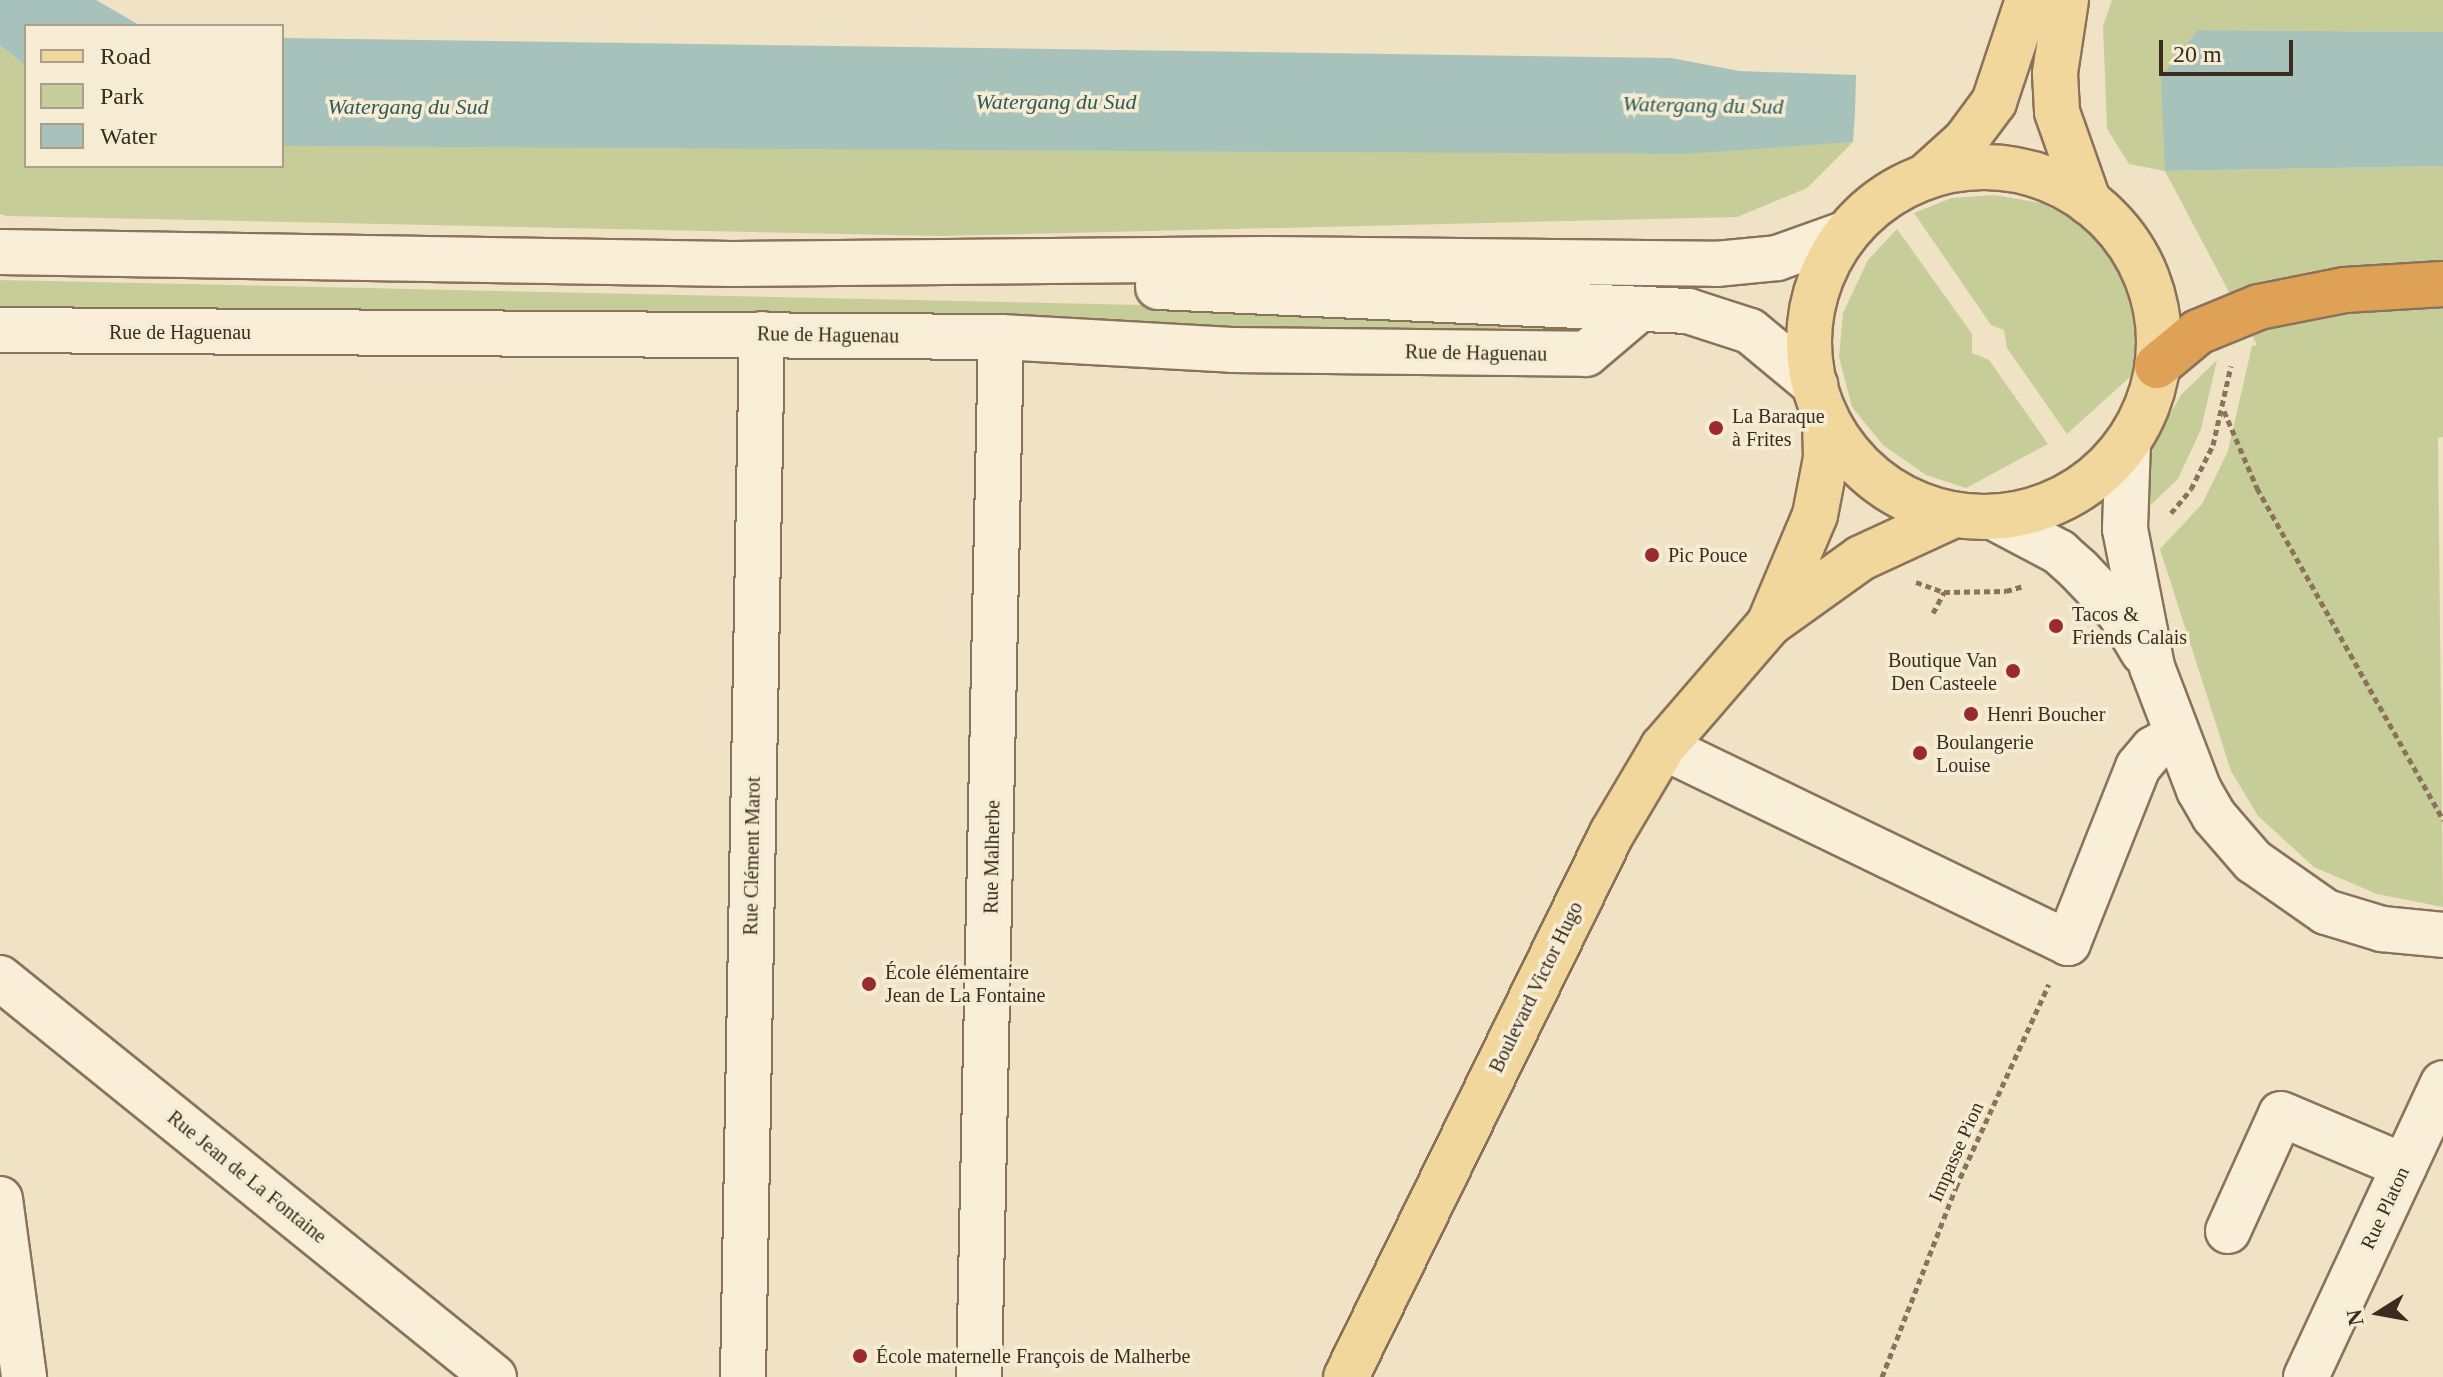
<!DOCTYPE html>
<meta charset="utf-8">
<style>
body{margin:0}
#map{position:relative;width:2443px;height:1377px;overflow:hidden;background:#efe2c5;font-family:Georgia,serif}
div>[style]{position:absolute}
.green>*{inset:0;background:#c7cd98}
.water>*{inset:0;background:#a6c2ba}
.path>*{height:5px;margin-top:-2.5px;transform-origin:0;background:repeating-linear-gradient(90deg,#8a735a 0 6px,transparent 0 10px)}
.roads{filter:drop-shadow(2px 0 #8a735a) drop-shadow(-2px 0 #8a735a) drop-shadow(0 2px #8a735a) drop-shadow(0 -2px #8a735a)}
.minor>*{height:44px;margin:-22px;padding:0 22px;transform-origin:22px;border-radius:22px;background:#f9efd8}
.major>*{height:44px;margin:-22px;padding:0 22px;transform-origin:22px;border-radius:22px;background:#f2d79c}
.major>.ring{margin:-22px;padding:0;box-sizing:content-box;background:none;border:44px solid #f2d79c;border-radius:50%}
.highway>*{height:44px;margin:-22px;padding:0 22px;transform-origin:22px;border-radius:22px;background:#dea155}
.dots>*{width:22px;height:22px;translate:-50% -50%;box-sizing:border-box;border:4px solid #f6ecd4;border-radius:50%}
span{translate:-50% -50%;white-space:nowrap;text-align:center;line-height:1.15;-webkit-text-stroke:7px #f6ecd4;paint-order:stroke}
.street-label{font-size:20px;color:#3a2c1f}
.poi-label{font-size:20px;color:#3a2c1f}
.left{translate:0 -50%;text-align:left}
.right{translate:-100% -50%;text-align:right}
.water-label{font-size:22px;color:#2e5a57;font-style:italic}
.legend{position:absolute;left:24px;top:24px;width:260px;height:144px;box-sizing:border-box;background:#f6ecd4;border:2px solid #ab9f8c;margin:0;padding:10px 14px;list-style:none;font-size:24px;color:#3a2c1f}
.legend li{display:flex;align-items:center;gap:16px;height:40px}
.legend b{width:40px;border:2px solid #ab9f8c}
.north{position:absolute;left:2339px;top:1273px;width:80px;height:80px;-webkit-text-stroke:6px #f6ecd4;paint-order:stroke;rotate:259deg;font-size:22px;font-weight:700;line-height:32px;text-align:center;color:#3a2c1f}
.north::after{content:'';display:block;margin:auto;width:28px;height:36px;background:#3a2c1f;clip-path:polygon(50% 0,100% 100%,50% 72%,0 100%)}
.scale{position:absolute;left:2159px;top:40px;width:134px;height:36px;box-sizing:border-box;border:4px solid #3a2c1f;border-top:0;padding-left:10px;font-size:24px;line-height:28px;white-space:nowrap;color:#3a2c1f;-webkit-text-stroke:6px #f6ecd4;paint-order:stroke}
</style>
<div id="map">
<div class="green">
<i style="clip-path:polygon(2112px 0,2443px 0,2443px 32px,2198px 30px,2165px 171px,2443px 166px,2443px 437px,2438px 438px,2443px 907px,2377px 894px,2314px 867px,2258px 816px,2231px 771px,2160px 549px,2202px 504px,2228px 451px,2252px 346px,2257px 345px,2165px 171px,2129px 164px,2107px 129px,2103px 26px)"></i>
<i style="clip-path:polygon(0 45px,26px 66px,26px 166px,282px 166px,282px 146px,1771px 147px,1853px 142px,1807px 188px,1737px 217px,940px 236px,7px 216px,0 214px)"></i>
<i style="clip-path:polygon(1994px 195px,2041px 203px,2083px 224px,2118px 268px,2131px 306px,2136px 342px,2131px 376px,2067px 434px,2007px 348px,2004px 330px,1991px 325px,1914px 213px,1952px 198px)"></i>
<i style="clip-path:polygon(1897px 229px,1972px 334px,1972px 353px,1989px 360px,2048px 444px,1966px 488px,1926px 475px,1883px 445px,1852px 407px,1839px 357px,1843px 313px,1868px 260px)"></i>
<i style="clip-path:polygon(0 280px,1186px 306px,1597px 324px,1579px 338px,0 312px)"></i>
<i style="clip-path:polygon(2217px 360px,2201px 429px,2178px 479px,2141px 514px,2143px 483px,2156px 438px,2181px 395px)"></i>
</div>
<div class="water">
<i style="clip-path:polygon(0 0,96px 0,141px 26px,26px 26px,26px 66px,0 45px)"></i>
<i style="clip-path:polygon(2198px 30px,2443px 32px,2443px 166px,2165px 171px,2161px 77px)"></i>
<i style="clip-path:polygon(282px 38px,1671px 58px,1739px 71px,1856px 75px,1855px 113px,1853px 142px,1684px 154px,282px 146px)"></i>
</div>
<div class="path">
<i style="left:2224px;top:411px;width:84px;rotate:66.8deg"></i>
<i style="left:2257px;top:488px;width:381px;rotate:60.7deg"></i>
<i style="left:2171px;top:513px;width:31px;rotate:-50deg"></i>
<i style="left:2191px;top:489px;width:49px;rotate:-63.4deg"></i>
<i style="left:2213px;top:445px;width:81px;rotate:-77.2deg"></i>
<i style="left:1916px;top:582px;width:30px;rotate:20deg"></i>
<i style="left:1944px;top:592px;width:62px;rotate:-0.9deg"></i>
<i style="left:2006px;top:591px;width:19px;rotate:-16deg"></i>
<i style="left:1933px;top:613px;width:24px;rotate:-62deg"></i>
<i style="left:1882px;top:1377px;width:204px;rotate:-68.7deg"></i>
<i style="left:1956px;top:1187px;width:223px;rotate:-65.4deg"></i>
</div>
<div class="roads">
<div class="minor">
<i style="left:0;top:252px;width:732px;rotate:0.94deg"></i>
<i style="left:732px;top:264px;width:533px;rotate:-0.54deg"></i>
<i style="left:1265px;top:259px;width:451px;rotate:0.6deg"></i>
<i style="left:1716px;top:264px;width:61px;rotate:-5.6deg"></i>
<i style="left:1777px;top:258px;width:74px;rotate:-19.7deg"></i>
<i style="left:1158px;top:287px;width:531px;rotate:2.59deg"></i>
<i style="left:1688px;top:311px;width:65px;rotate:17.9deg"></i>
<i style="left:1750px;top:331px;width:85px;rotate:39.7deg"></i>
<i style="left:0;top:330px;width:1001px;rotate:0.4deg"></i>
<i style="left:1001px;top:337px;width:231px;rotate:3.2deg"></i>
<i style="left:1232px;top:350px;width:354px;rotate:0.6deg"></i>
<i style="left:1586px;top:354px;width:70px;rotate:-40.3deg"></i>
<i style="left:2128px;top:442px;width:87px;rotate:92deg"></i>
<i style="left:2125px;top:529px;width:141px;rotate:78.9deg"></i>
<i style="left:2152px;top:667px;width:132px;rotate:69.1deg"></i>
<i style="left:2199px;top:790px;width:30px;rotate:60deg"></i>
<i style="left:2214px;top:816px;width:60px;rotate:49.1deg"></i>
<i style="left:2253px;top:861px;width:89px;rotate:34.9deg"></i>
<i style="left:2326px;top:912px;width:59px;rotate:16.9deg"></i>
<i style="left:2382px;top:929px;width:61px;rotate:5.6deg"></i>
<i style="left:1993px;top:517px;width:75px;rotate:27.9deg"></i>
<i style="left:2059px;top:552px;width:25px;rotate:42deg"></i>
<i style="left:2078px;top:569px;width:59px;rotate:46.4deg"></i>
<i style="left:2119px;top:612px;width:47px;rotate:59deg"></i>
<i style="left:1663px;top:747px;width:450px;rotate:25.8deg"></i>
<i style="left:2068px;top:943px;width:189px;rotate:-68.3deg"></i>
<i style="left:2138px;top:767px;width:23px;rotate:-50deg"></i>
<i style="left:2153px;top:749px;width:26px;rotate:-29deg"></i>
<i style="left:0;top:978px;width:635px;rotate:38.93deg"></i>
<i style="left:0;top:1199px;width:180px;rotate:82.3deg"></i>
<i style="left:2228px;top:1231px;width:128px;rotate:-65.6deg"></i>
<i style="left:2281px;top:1114px;width:134px;rotate:22.9deg"></i>
<i style="left:743px;top:1377px;width:1043px;rotate:-88.96deg"></i>
<i style="left:979px;top:1377px;width:1040px;rotate:-88.79deg"></i>
<i style="left:2306px;top:1377px;width:324px;rotate:-65deg"></i>
</div>
<div class="major">
<i style="left:2066px;top:0;width:74px;rotate:98.6deg"></i>
<i style="left:2055px;top:73px;width:39px;rotate:87deg"></i>
<i style="left:2057px;top:112px;width:96px;rotate:70.6deg"></i>
<i class="ring" style="left:1809px;top:167px;width:306px;height:306px"></i>
<i style="left:1925px;top:177px;width:54px;rotate:-42deg"></i>
<i style="left:1965px;top:141px;width:49px;rotate:-53.4deg"></i>
<i style="left:1994px;top:102px;width:108px;rotate:-71.6deg"></i>
<i style="left:1769px;top:624px;width:118px;rotate:-67.1deg"></i>
<i style="left:1815px;top:515px;width:58px;rotate:-79.1deg"></i>
<i style="left:1826px;top:458px;width:42px;rotate:-91.4deg"></i>
<i style="left:1346px;top:1377px;width:606px;rotate:-63.94deg"></i>
<i style="left:1612px;top:833px;width:100px;rotate:-59.3deg"></i>
<i style="left:1663px;top:747px;width:162px;rotate:-49.2deg"></i>
<i style="left:1769px;top:624px;width:113px;rotate:-35.7deg"></i>
<i style="left:1861px;top:558px;width:102px;rotate:-24.8deg"></i>
</div>
<div class="highway">
<i style="left:2157px;top:366px;width:53px;rotate:-39.7deg"></i>
<i style="left:2198px;top:332px;width:66px;rotate:-22.3deg"></i>
<i style="left:2259px;top:307px;width:88px;rotate:-11.2deg"></i>
<i style="left:2345px;top:290px;width:98px;rotate:-3.5deg"></i>
</div>
</div>
<div class="dots">
<i style="left:1716px;top:428px;background:#9a2a2b"></i>
<i style="left:1652px;top:555px;background:#9a2a2b"></i>
<i style="left:2056px;top:626px;background:#9a2a2b"></i>
<i style="left:2013px;top:671px;background:#9a2a2b"></i>
<i style="left:1971px;top:714px;background:#9a2a2b"></i>
<i style="left:1920px;top:753px;background:#9a2a2b"></i>
<i style="left:869px;top:984px;background:#9a2a2b"></i>
<i style="left:860px;top:1356px;background:#9a2a2b"></i>
</div>
<div class="street-label">
<span style="left:180px;top:332px">Rue de Haguenau</span>
<span style="left:828px;top:335px;rotate:1deg">Rue de Haguenau</span>
<span style="left:1476px;top:353px;rotate:1deg">Rue de Haguenau</span>
<span style="left:752px;top:856px;rotate:-89deg">Rue Clément Marot</span>
<span style="left:992px;top:857px;rotate:-89deg">Rue Malherbe</span>
<span style="left:1536px;top:987px;rotate:-64deg">Boulevard Victor Hugo</span>
<span style="left:1956px;top:1152px;rotate:-66deg">Impasse Pion</span>
<span style="left:247px;top:1177px;rotate:39deg">Rue Jean de La Fontaine</span>
<span style="left:2385px;top:1208px;rotate:-65deg">Rue Platon</span>
</div>
<div class="poi-label">
<span class="left" style="left:1732px;top:428px">La Baraque<br>à Frites</span>
<span class="left" style="left:1668px;top:555px">Pic Pouce</span>
<span class="left" style="left:2072px;top:626px">Tacos &amp;<br>Friends Calais</span>
<span class="right" style="left:1997px;top:672px">Boutique Van<br>Den Casteele</span>
<span class="left" style="left:1987px;top:714px">Henri Boucher</span>
<span class="left" style="left:1936px;top:754px">Boulangerie<br>Louise</span>
<span class="left" style="left:885px;top:984px">École élémentaire<br>Jean de La Fontaine</span>
<span class="left" style="left:876px;top:1356px">École maternelle François de Malherbe</span>
</div>
<div class="water-label">
<span style="left:1056px;top:102px">Watergang du Sud</span>
<span style="left:1703px;top:105px;rotate:1deg">Watergang du Sud</span>
<span style="left:408px;top:107px">Watergang du Sud</span>
</div>
<ul class="legend">
<li><b style="height:10px;background:#f2d79c"></b>Road</li>
<li><b style="height:22px;background:#c7cd98"></b>Park</li>
<li><b style="height:22px;background:#a6c2ba"></b>Water</li>
</ul>
<div class="north">N</div>
<div class="scale">20 m</div>
</div>
